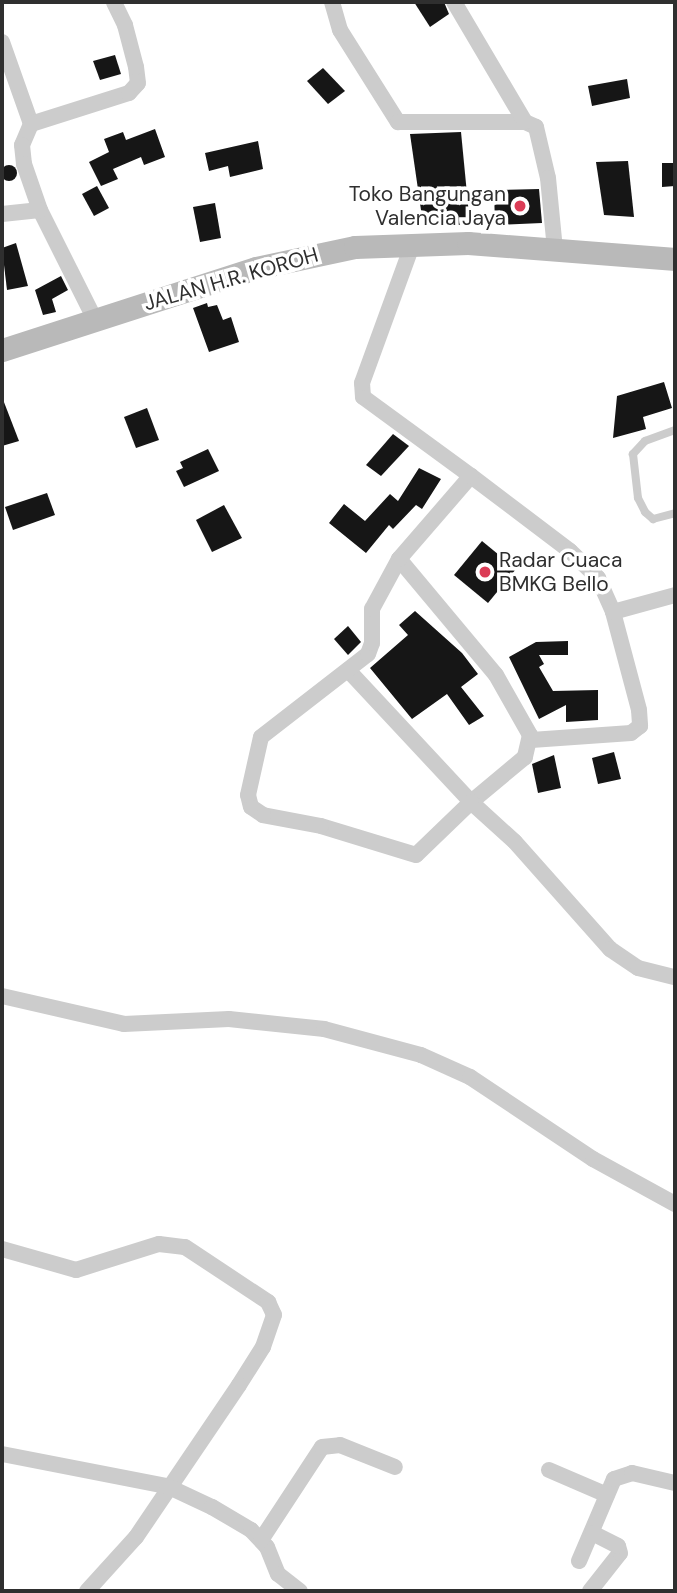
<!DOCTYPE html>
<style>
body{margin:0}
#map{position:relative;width:677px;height:1593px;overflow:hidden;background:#fff;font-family:"DM Sans",sans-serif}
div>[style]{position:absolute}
.building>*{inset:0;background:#161616}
.round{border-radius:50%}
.service>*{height:8px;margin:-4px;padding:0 4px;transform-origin:4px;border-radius:4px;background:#ccc}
.minor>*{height:16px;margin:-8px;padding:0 8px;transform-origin:8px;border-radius:8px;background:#ccc}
.secondary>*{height:23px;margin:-11.5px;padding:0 11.5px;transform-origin:11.5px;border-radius:11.5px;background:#b9b9b9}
.dots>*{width:19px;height:19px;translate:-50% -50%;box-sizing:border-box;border:4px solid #fff;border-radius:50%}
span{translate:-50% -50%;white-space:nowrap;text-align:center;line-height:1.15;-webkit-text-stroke:7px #fff;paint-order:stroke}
.poi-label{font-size:21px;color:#2f2f2f}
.right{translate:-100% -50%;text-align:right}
.left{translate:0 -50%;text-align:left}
.street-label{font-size:21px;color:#2f2f2f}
.frame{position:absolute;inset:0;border:4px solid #2f2f2f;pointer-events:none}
</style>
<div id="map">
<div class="building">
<i style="clip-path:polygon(414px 2px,444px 2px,449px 14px,430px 27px)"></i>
<i style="clip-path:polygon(115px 55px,121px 74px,100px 80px,93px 61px)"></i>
<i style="clip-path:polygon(323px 68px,345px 91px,328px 104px,307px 81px)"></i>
<i style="clip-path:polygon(627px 79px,630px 98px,592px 106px,588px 86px)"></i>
<i style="clip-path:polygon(155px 129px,165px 157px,144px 165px,141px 157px,113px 169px,118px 179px,101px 186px,89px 162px,109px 152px,104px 139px,123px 132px,126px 140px)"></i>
<i style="clip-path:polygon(461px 132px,470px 225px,423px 224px,410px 134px)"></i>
<i style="clip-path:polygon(258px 141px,263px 169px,230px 177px,228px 166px,209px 171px,205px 153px)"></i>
<i style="clip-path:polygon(628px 161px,634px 217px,604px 215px,596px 162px)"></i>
<i style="clip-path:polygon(662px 163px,675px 163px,675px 186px,662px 187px)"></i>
<i class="round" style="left:1px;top:165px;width:16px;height:16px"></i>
<i style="clip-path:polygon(97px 186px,109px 208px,94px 216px,82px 194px)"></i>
<i style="clip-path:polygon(539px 189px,542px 223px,495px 225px,494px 190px)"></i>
<i style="clip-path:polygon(215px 203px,221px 238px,200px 242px,193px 207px)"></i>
<i style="clip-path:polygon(16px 243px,28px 286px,7px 290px,2px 248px)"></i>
<i style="clip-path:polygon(61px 276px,68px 290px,52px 299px,56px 312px,43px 315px,35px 290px)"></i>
<i style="clip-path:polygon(207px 303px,208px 307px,217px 305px,223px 320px,231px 317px,239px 342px,209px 352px,193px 308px)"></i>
<i style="clip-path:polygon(664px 382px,672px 408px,643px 417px,646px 429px,613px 438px,617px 396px)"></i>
<i style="clip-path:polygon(2px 397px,19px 441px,2px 446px)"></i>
<i style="clip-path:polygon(147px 408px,159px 440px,136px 448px,124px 417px)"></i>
<i style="clip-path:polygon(393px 434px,409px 446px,381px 476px,366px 465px)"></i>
<i style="clip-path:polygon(208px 449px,219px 471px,184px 487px,176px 471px,183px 468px,180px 462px)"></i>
<i style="clip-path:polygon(419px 468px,441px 479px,422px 509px,416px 505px,393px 529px,389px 525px,366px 553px,329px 523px,344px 504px,365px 521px,390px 494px,398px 501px)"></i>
<i style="clip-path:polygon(47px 493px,55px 515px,13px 530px,5px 507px)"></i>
<i style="clip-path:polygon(224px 505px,242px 538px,212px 552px,196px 520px)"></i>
<i style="clip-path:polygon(482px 541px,516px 569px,488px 603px,454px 575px)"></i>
<i style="clip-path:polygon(415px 611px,462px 653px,478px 674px,461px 687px,484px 716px,469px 725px,447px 694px,412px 719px,370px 668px,408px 635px,399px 625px)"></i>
<i style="clip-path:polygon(348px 626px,361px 642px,348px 655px,334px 639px)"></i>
<i style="clip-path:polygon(568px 641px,568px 655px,539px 655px,544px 664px,539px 667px,553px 691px,598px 690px,598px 720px,566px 722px,566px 705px,539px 719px,509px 657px,536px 642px)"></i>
<i style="clip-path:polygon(614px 752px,621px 779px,598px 784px,592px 758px)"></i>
<i style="clip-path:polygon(554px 755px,561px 788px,538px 793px,532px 764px)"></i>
</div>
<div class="service">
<i style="left:675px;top:430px;width:32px;rotate:160deg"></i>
<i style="left:645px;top:441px;width:18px;rotate:133deg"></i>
<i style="left:633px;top:454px;width:44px;rotate:83.5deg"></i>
<i style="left:638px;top:498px;width:16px;rotate:63deg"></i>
<i style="left:645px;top:512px;width:11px;rotate:41deg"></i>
<i style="left:653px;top:519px;width:23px;rotate:-15deg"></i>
</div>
<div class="minor">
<i style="left:332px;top:2px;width:29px;rotate:74deg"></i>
<i style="left:340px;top:30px;width:109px;rotate:57.8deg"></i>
<i style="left:398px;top:122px;width:127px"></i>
<i style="left:525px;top:122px;width:12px;rotate:24deg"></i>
<i style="left:536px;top:127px;width:52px;rotate:76.8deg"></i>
<i style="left:548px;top:178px;width:72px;rotate:84.4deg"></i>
<i style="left:454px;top:2px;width:139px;rotate:59.4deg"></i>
<i style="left:2px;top:42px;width:87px;rotate:70.5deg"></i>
<i style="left:31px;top:124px;width:103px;rotate:-17.6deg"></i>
<i style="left:129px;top:93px;width:13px;rotate:-48deg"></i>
<i style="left:138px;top:83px;width:16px;rotate:-97deg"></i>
<i style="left:136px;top:67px;width:43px;rotate:-104.7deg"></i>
<i style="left:125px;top:25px;width:25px;rotate:-116deg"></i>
<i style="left:31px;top:124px;width:23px;rotate:113deg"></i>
<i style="left:22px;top:145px;width:19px;rotate:84deg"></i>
<i style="left:24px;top:164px;width:49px;rotate:70.8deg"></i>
<i style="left:40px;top:210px;width:121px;rotate:63.4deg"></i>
<i style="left:2px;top:214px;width:38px;rotate:-6deg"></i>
<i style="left:471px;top:476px;width:124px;rotate:37.1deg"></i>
<i style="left:570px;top:551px;width:39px;rotate:44deg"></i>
<i style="left:598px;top:578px;width:37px;rotate:66deg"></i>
<i style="left:613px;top:612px;width:101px;rotate:75.1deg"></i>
<i style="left:639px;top:710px;width:16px;rotate:86deg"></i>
<i style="left:640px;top:726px;width:11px;rotate:142deg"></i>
<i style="left:631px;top:733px;width:100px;rotate:176deg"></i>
<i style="left:399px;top:559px;width:151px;rotate:50.1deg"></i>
<i style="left:496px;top:675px;width:69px;rotate:60.5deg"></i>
<i style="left:530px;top:735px;width:23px;rotate:103deg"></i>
<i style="left:525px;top:757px;width:70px;rotate:140.2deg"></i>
<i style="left:471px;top:802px;width:59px;rotate:42.3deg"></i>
<i style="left:515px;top:842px;width:143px;rotate:48.4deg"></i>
<i style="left:610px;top:949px;width:34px;rotate:34deg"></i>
<i style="left:638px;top:968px;width:38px;rotate:14deg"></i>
<i style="left:613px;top:612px;width:64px;rotate:-15.3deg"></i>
<i style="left:348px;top:670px;width:180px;rotate:47deg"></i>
<i style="left:471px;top:802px;width:76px;rotate:136.1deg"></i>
<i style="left:416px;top:855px;width:99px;rotate:-163deg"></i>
<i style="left:321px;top:826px;width:59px;rotate:-169.3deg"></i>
<i style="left:263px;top:815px;width:14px;rotate:-146deg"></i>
<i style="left:251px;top:807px;width:12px;rotate:-104deg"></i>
<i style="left:248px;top:795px;width:59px;rotate:-77.4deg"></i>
<i style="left:261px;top:737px;width:135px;rotate:-37.8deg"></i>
<i style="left:368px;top:654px;width:12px;rotate:-70deg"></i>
<i style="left:372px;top:643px;width:34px;rotate:-90deg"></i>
<i style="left:372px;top:609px;width:57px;rotate:-61.6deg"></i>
<i style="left:399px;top:559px;width:110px;rotate:-49.1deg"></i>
<i style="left:471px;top:476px;width:134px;rotate:-143.8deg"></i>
<i style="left:363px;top:397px;width:14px;rotate:-94deg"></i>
<i style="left:362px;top:383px;width:149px;rotate:-70deg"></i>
<i style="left:2px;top:996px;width:125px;rotate:12.9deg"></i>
<i style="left:124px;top:1024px;width:105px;rotate:-2.7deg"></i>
<i style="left:229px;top:1019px;width:96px;rotate:6deg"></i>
<i style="left:324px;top:1029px;width:100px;rotate:15deg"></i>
<i style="left:421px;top:1055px;width:54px;rotate:24.2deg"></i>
<i style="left:470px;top:1077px;width:148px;rotate:33.7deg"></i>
<i style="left:593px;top:1159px;width:94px;rotate:28.8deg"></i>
<i style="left:2px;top:1249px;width:77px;rotate:15.8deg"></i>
<i style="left:76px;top:1270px;width:87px;rotate:-17.4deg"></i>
<i style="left:159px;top:1244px;width:26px;rotate:7deg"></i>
<i style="left:185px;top:1247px;width:100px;rotate:33.5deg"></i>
<i style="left:268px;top:1302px;width:14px;rotate:65deg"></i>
<i style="left:274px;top:1315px;width:34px;rotate:109deg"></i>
<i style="left:263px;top:1347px;width:45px;rotate:122.3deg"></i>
<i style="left:239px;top:1385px;width:184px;rotate:124.1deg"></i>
<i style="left:136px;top:1537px;width:73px;rotate:132.2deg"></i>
<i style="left:2px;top:1454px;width:168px;rotate:11deg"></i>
<i style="left:167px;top:1486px;width:50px;rotate:25deg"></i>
<i style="left:212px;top:1507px;width:45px;rotate:30.5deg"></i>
<i style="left:251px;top:1530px;width:23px;rotate:47deg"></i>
<i style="left:267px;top:1547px;width:29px;rotate:68deg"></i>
<i style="left:278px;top:1574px;width:28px;rotate:38deg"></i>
<i style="left:549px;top:1470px;width:63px;rotate:23.3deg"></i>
<i style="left:261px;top:1540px;width:111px;rotate:-56.7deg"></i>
<i style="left:322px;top:1447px;width:18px;rotate:-6deg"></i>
<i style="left:340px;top:1445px;width:59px;rotate:21.8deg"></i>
<i style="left:579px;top:1561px;width:89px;rotate:-66.9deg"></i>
<i style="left:614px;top:1479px;width:19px;rotate:-18deg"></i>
<i style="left:632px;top:1473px;width:44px;rotate:13.1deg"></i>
<i style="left:590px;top:1591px;width:48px;rotate:-51.7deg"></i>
<i style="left:620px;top:1553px;width:7px;rotate:-106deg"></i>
<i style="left:618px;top:1546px;width:28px;rotate:-153deg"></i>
</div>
<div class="secondary">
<i style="left:2px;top:350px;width:267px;rotate:-17.9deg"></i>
<i style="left:256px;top:268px;width:101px;rotate:-12deg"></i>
<i style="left:355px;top:247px;width:113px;rotate:-2deg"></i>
<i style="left:468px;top:243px;width:208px;rotate:4.4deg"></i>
</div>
<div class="dots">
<i style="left:520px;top:206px;background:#db3c56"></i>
<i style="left:485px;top:572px;background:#db3c56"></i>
</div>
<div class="poi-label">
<span class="right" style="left:506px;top:206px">Toko Bangungan<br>Valencia Jaya</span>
<span class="left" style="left:499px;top:572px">Radar Cuaca<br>BMKG Bello</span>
</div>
<div class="street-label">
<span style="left:231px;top:279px;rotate:-16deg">JALAN H.R. KOROH</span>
</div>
<div class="frame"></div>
</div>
